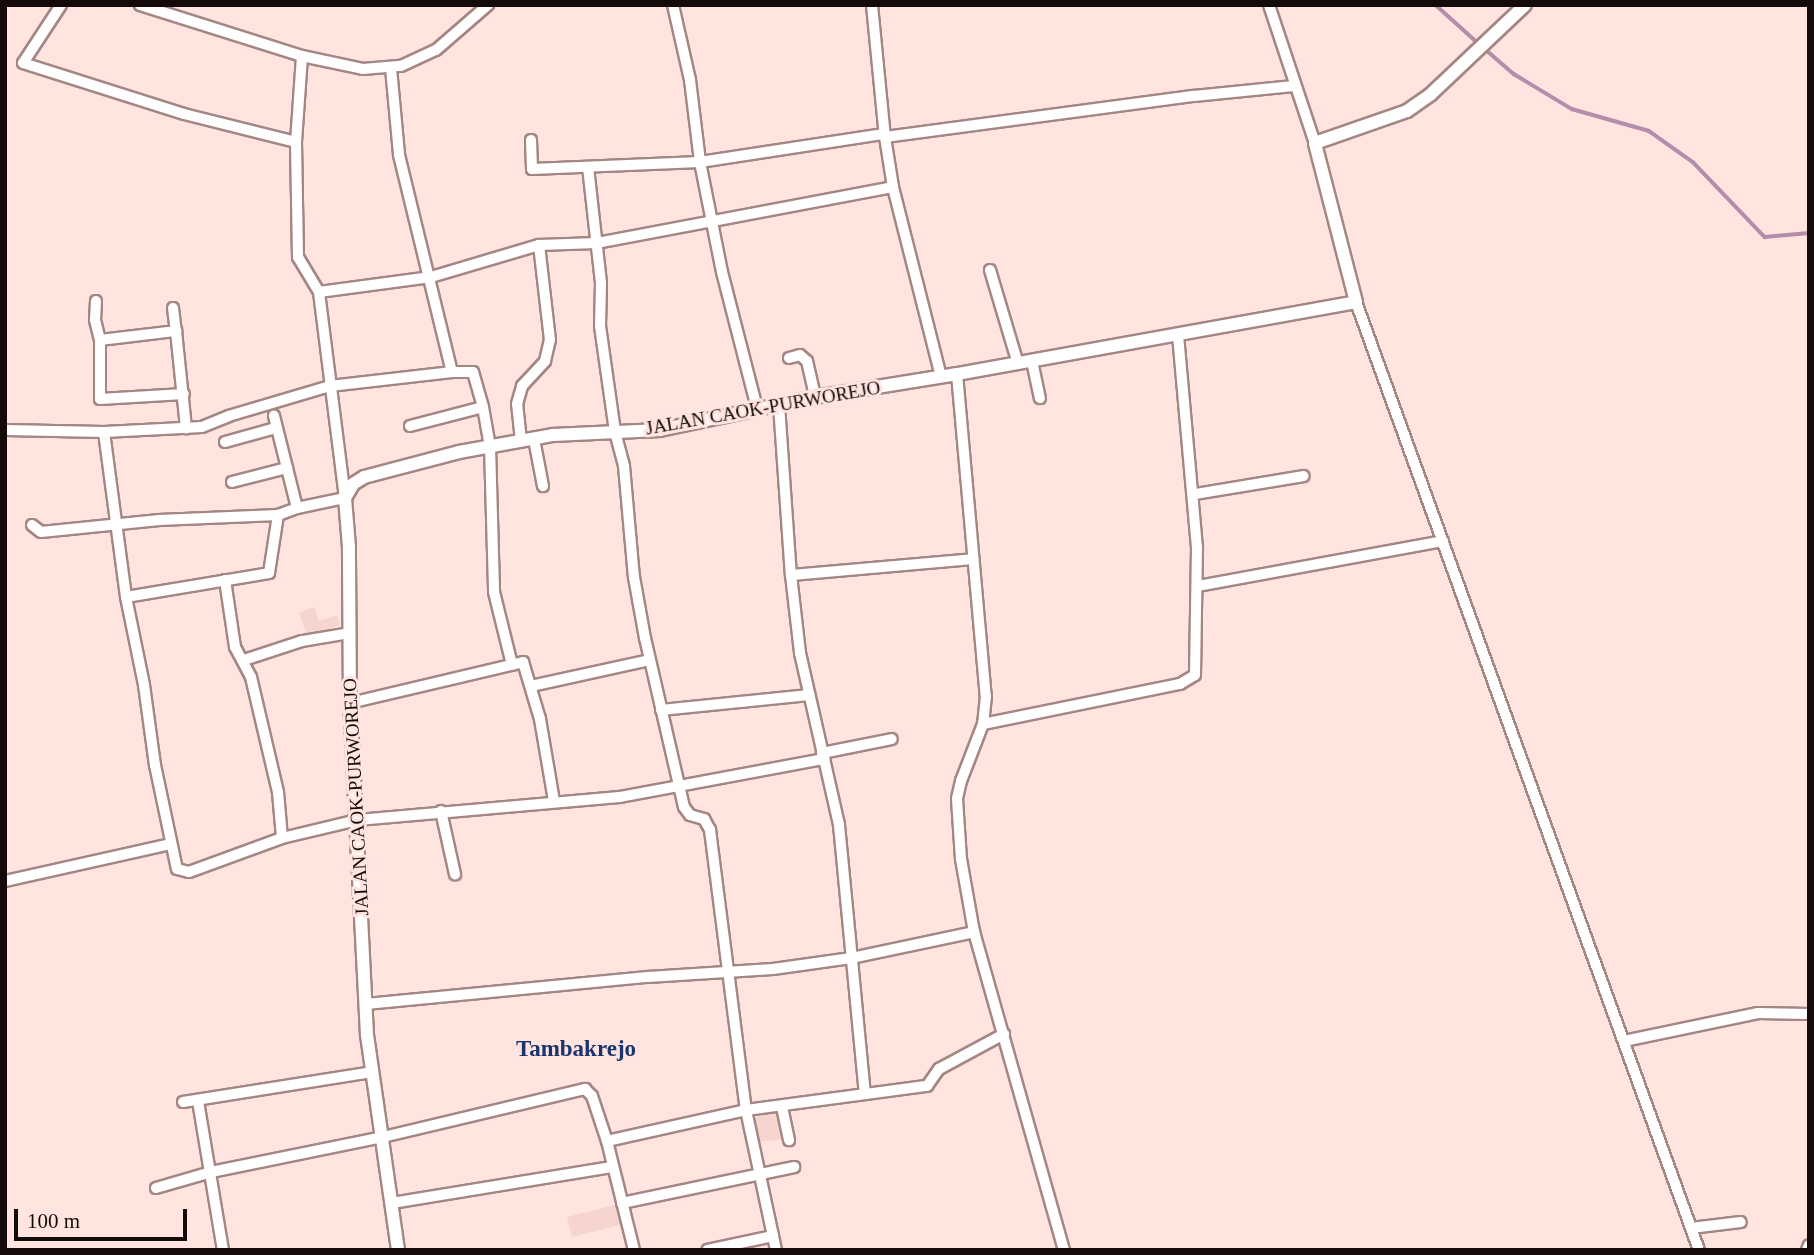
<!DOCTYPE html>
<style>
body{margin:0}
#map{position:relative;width:1814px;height:1255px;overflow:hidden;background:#ffe4e0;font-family:"Times New Roman",serif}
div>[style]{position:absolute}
.built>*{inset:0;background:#f6d5d1}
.stream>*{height:3.5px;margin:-1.75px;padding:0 1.75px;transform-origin:1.75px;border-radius:1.75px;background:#b58daa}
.roads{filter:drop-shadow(2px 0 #a48682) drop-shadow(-2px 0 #a48682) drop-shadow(0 2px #a48682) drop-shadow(0 -2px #a48682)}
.minor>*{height:10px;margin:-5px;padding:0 5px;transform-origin:5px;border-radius:5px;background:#fff}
.tertiary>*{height:12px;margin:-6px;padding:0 6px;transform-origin:6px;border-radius:6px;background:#fff}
span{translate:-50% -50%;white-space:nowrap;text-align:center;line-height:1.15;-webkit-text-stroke:6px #ffe4e0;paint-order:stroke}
.street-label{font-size:19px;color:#140a09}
.quarter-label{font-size:23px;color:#1a356b;font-weight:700}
.frame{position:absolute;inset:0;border:7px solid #140a09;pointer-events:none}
.scale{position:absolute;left:14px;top:1209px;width:173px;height:32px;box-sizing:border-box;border:4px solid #140a09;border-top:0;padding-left:9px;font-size:21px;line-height:24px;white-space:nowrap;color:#140a09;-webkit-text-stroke:5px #ffe4e0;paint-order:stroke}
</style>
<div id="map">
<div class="built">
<i style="clip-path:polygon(314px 607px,319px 621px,337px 615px,340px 625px,307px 636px,299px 613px)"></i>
<i style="clip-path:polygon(778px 1111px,786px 1139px,758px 1142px,753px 1118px)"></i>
<i style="clip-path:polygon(622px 1203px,627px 1223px,572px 1237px,567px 1217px)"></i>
</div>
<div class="stream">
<i style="left:1436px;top:5px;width:57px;rotate:42.1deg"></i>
<i style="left:1484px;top:48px;width:40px;rotate:41deg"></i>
<i style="left:1514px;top:74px;width:68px;rotate:31.1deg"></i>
<i style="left:1572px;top:109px;width:80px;rotate:15.9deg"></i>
<i style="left:1649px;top:131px;width:54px;rotate:35.2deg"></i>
<i style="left:1693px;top:162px;width:104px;rotate:46.2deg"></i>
<i style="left:1765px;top:237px;width:44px;rotate:-5.2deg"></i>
</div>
<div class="roads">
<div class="minor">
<i style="left:61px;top:5px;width:69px;rotate:123.2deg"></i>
<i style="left:23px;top:63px;width:169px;rotate:17.6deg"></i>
<i style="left:184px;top:114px;width:115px;rotate:14deg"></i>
<i style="left:296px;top:142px;width:86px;rotate:-86deg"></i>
<i style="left:302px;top:56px;width:170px;rotate:-162.5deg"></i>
<i style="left:673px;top:5px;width:77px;rotate:77.2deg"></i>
<i style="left:690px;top:80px;width:83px;rotate:83deg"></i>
<i style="left:700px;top:162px;width:112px;rotate:78.7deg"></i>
<i style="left:722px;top:272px;width:140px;rotate:75.6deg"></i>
<i style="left:872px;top:5px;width:133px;rotate:84.4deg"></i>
<i style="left:885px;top:137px;width:51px;rotate:80.9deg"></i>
<i style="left:893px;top:187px;width:196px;rotate:75.8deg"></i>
<i style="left:1269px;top:5px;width:145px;rotate:71.6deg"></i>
<i style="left:302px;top:56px;width:62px;rotate:12deg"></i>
<i style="left:363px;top:69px;width:38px;rotate:-5deg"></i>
<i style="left:401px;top:66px;width:38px;rotate:-25deg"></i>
<i style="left:436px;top:50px;width:69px;rotate:-40.9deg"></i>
<i style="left:391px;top:68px;width:87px;rotate:84.7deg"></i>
<i style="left:399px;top:155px;width:223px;rotate:76.3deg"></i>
<i style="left:452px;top:372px;width:123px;rotate:173.5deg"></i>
<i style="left:330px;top:386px;width:105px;rotate:163.5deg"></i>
<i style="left:229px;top:416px;width:29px;rotate:158deg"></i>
<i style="left:202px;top:427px;width:98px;rotate:177.1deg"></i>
<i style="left:104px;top:432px;width:166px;rotate:82.4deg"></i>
<i style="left:126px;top:597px;width:90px;rotate:78.4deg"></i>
<i style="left:144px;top:685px;width:81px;rotate:82.2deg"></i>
<i style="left:155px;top:765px;width:106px;rotate:78.1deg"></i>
<i style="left:177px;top:869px;width:12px;rotate:14deg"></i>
<i style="left:189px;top:872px;width:99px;rotate:-20.1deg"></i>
<i style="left:282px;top:838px;width:77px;rotate:-13.5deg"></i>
<i style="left:357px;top:820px;width:264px;rotate:-5deg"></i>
<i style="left:620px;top:797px;width:208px;rotate:-10.6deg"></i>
<i style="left:885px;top:137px;width:312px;rotate:-7.6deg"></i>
<i style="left:1194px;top:96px;width:100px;rotate:-5.7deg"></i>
<i style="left:531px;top:140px;width:29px;rotate:88deg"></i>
<i style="left:532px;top:169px;width:168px;rotate:-2.4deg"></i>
<i style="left:700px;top:162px;width:186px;rotate:-8.7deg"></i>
<i style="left:588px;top:167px;width:117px;rotate:83.6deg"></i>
<i style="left:601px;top:283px;width:43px;rotate:91.3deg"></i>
<i style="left:600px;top:326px;width:107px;rotate:81.9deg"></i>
<i style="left:615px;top:432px;width:35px;rotate:75deg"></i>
<i style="left:624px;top:466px;width:111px;rotate:84.9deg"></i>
<i style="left:634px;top:577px;width:62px;rotate:79.8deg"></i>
<i style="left:645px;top:638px;width:173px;rotate:77deg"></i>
<i style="left:684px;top:807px;width:10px;rotate:53deg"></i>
<i style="left:690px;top:815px;width:15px;rotate:16deg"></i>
<i style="left:704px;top:819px;width:13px;rotate:61deg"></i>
<i style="left:710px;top:830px;width:282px;rotate:82.7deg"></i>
<i style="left:746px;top:1110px;width:129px;rotate:77.9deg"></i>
<i style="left:773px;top:1236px;width:67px;rotate:168deg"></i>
<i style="left:990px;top:270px;width:98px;rotate:73.4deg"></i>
<i style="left:319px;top:292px;width:113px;rotate:-7.6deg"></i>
<i style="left:431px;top:277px;width:113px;rotate:-16.5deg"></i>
<i style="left:539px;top:245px;width:58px;rotate:-2deg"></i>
<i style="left:597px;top:243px;width:301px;rotate:-10.7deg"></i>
<i style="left:96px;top:301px;width:19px;rotate:93deg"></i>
<i style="left:95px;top:320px;width:21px;rotate:76deg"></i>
<i style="left:100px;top:340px;width:77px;rotate:-6.8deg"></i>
<i style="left:176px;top:331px;width:98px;rotate:84.1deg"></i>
<i style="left:1356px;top:302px;width:1008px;rotate:70.11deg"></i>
<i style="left:173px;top:308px;width:23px;rotate:83deg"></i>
<i style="left:1178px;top:335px;width:214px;rotate:84.9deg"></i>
<i style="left:100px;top:340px;width:59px;rotate:90deg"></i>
<i style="left:100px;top:399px;width:84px;rotate:-3.4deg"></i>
<i style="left:789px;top:358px;width:11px;rotate:-15deg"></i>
<i style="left:800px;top:355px;width:9px;rotate:41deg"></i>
<i style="left:807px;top:361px;width:37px;rotate:77deg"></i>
<i style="left:1032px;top:361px;width:38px;rotate:78deg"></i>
<i style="left:452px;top:372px;width:21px"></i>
<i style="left:473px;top:372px;width:36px;rotate:74deg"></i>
<i style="left:483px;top:407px;width:40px;rotate:80deg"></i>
<i style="left:490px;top:446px;width:146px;rotate:88.4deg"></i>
<i style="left:494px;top:592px;width:75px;rotate:76.1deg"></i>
<i style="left:957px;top:374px;width:323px;rotate:84.9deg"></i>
<i style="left:986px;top:696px;width:28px;rotate:96deg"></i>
<i style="left:983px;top:724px;width:61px;rotate:111.1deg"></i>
<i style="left:961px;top:781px;width:18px;rotate:103deg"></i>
<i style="left:957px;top:799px;width:60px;rotate:86.2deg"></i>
<i style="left:961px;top:859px;width:74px;rotate:79.9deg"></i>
<i style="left:779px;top:405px;width:170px;rotate:86deg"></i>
<i style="left:791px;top:575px;width:183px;rotate:-5deg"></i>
<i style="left:410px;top:426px;width:75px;rotate:-14.6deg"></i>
<i style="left:5px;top:430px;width:99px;rotate:1.2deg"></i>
<i style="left:534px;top:439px;width:48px;rotate:79.2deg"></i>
<i style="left:521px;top:441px;width:37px;rotate:-96deg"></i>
<i style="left:517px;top:404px;width:19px;rotate:-74deg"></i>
<i style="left:522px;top:386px;width:34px;rotate:-47deg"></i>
<i style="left:545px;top:361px;width:22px;rotate:-77deg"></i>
<i style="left:550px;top:340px;width:96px;rotate:-96.6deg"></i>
<i style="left:225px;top:442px;width:53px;rotate:-15.4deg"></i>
<i style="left:287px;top:468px;width:41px;rotate:76deg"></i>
<i style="left:232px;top:482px;width:57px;rotate:-14.3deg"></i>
<i style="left:287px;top:468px;width:54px;rotate:-104deg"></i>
<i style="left:1195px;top:494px;width:110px;rotate:-9.4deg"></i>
<i style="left:32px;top:525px;width:11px;rotate:38deg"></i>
<i style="left:41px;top:532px;width:119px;rotate:-5.8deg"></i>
<i style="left:159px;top:520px;width:119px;rotate:-2.4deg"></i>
<i style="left:278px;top:515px;width:20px;rotate:-20deg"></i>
<i style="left:297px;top:508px;width:49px;rotate:-11.8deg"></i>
<i style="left:345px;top:498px;width:208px;rotate:-97.2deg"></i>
<i style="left:319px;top:292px;width:41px;rotate:-121deg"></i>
<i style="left:298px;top:257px;width:115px;rotate:-91deg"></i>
<i style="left:791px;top:575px;width:79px;rotate:83.4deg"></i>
<i style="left:800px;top:653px;width:176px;rotate:77.2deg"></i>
<i style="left:839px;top:825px;width:270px;rotate:84.5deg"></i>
<i style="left:225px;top:580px;width:68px;rotate:81.5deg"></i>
<i style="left:235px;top:647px;width:34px;rotate:62deg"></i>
<i style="left:251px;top:677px;width:118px;rotate:76.8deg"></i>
<i style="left:278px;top:792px;width:46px;rotate:85deg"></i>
<i style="left:1198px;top:586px;width:249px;rotate:-10.4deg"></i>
<i style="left:126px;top:597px;width:145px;rotate:-9.5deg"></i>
<i style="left:269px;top:573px;width:59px;rotate:-81.2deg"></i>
<i style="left:244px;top:660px;width:61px;rotate:-18.1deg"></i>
<i style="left:302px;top:641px;width:49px;rotate:-9.5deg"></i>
<i style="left:531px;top:686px;width:121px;rotate:-12.4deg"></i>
<i style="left:350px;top:703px;width:178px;rotate:-13.3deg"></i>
<i style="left:523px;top:662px;width:59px;rotate:73.4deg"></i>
<i style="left:540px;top:719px;width:83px;rotate:80.3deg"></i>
<i style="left:661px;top:710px;width:149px;rotate:-5.8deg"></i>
<i style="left:983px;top:724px;width:201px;rotate:-11.5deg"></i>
<i style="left:1180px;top:684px;width:17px;rotate:-31deg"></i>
<i style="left:1195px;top:675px;width:128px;rotate:-89.1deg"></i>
<i style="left:822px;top:753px;width:71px;rotate:-11.3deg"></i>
<i style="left:441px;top:811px;width:65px;rotate:77.5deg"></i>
<i style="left:5px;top:881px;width:170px;rotate:-12.6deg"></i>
<i style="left:366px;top:1004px;width:283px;rotate:-5.5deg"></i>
<i style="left:648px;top:977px;width:125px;rotate:-3.7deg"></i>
<i style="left:773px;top:969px;width:79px;rotate:-8deg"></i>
<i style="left:851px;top:958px;width:126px;rotate:-11.9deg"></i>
<i style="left:974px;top:932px;width:330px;rotate:74.2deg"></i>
<i style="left:1624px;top:1041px;width:137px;rotate:-11.8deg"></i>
<i style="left:1758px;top:1013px;width:51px;rotate:1.1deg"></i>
<i style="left:198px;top:1101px;width:151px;rotate:80.5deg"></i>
<i style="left:183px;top:1102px;width:191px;rotate:-9deg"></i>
<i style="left:782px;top:1107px;width:34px;rotate:78deg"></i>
<i style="left:607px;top:1141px;width:142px;rotate:-12.6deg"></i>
<i style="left:746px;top:1110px;width:183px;rotate:-7.6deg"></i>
<i style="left:927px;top:1086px;width:21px;rotate:-55deg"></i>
<i style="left:939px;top:1069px;width:74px;rotate:-28.3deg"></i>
<i style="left:156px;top:1188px;width:57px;rotate:-16.2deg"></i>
<i style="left:211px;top:1172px;width:176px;rotate:-11.5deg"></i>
<i style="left:383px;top:1137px;width:208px;rotate:-13.4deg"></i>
<i style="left:585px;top:1089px;width:10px;rotate:45deg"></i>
<i style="left:592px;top:1096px;width:47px;rotate:71.6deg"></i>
<i style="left:607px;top:1141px;width:112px;rotate:76.1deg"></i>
<i style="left:392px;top:1203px;width:224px;rotate:-9.3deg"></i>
<i style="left:622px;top:1203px;width:176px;rotate:-11.8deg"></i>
<i style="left:1691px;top:1228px;width:50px;rotate:-6.8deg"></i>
<i style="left:773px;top:1236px;width:14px;rotate:78deg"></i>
<i style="left:1807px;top:1250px;width:5px;rotate:-68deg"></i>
</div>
<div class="tertiary">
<i style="left:398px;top:1250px;width:217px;rotate:-98.2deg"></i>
<i style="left:367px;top:1035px;width:332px;rotate:-92.9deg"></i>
<i style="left:350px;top:703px;width:156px;rotate:-90.4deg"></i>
<i style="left:349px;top:547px;width:49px;rotate:-94.7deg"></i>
<i style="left:345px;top:498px;width:16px;rotate:-60deg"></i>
<i style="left:353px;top:484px;width:13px;rotate:-32deg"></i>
<i style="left:364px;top:477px;width:98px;rotate:-14.7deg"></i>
<i style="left:459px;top:452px;width:96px;rotate:-10.3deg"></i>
<i style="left:553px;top:435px;width:107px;rotate:-2.7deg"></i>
<i style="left:660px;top:430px;width:158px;rotate:-12deg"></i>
<i style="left:815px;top:397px;width:144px;rotate:-9.2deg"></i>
<i style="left:957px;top:374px;width:405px;rotate:-10.2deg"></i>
<i style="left:1356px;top:302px;width:164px;rotate:-104.5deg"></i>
<i style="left:1315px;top:143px;width:97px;rotate:-19.2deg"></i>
<i style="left:1407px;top:111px;width:29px;rotate:-35deg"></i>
<i style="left:1431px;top:94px;width:129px;rotate:-43.4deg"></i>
</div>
</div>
<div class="street-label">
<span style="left:763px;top:408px;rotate:-10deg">JALAN CAOK-PURWOREJO</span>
<span style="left:356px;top:797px;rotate:-93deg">JALAN CAOK-PURWOREJO</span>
</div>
<div class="quarter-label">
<span style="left:576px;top:1049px">Tambakrejo</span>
</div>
<div class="frame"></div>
<div class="scale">100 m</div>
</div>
